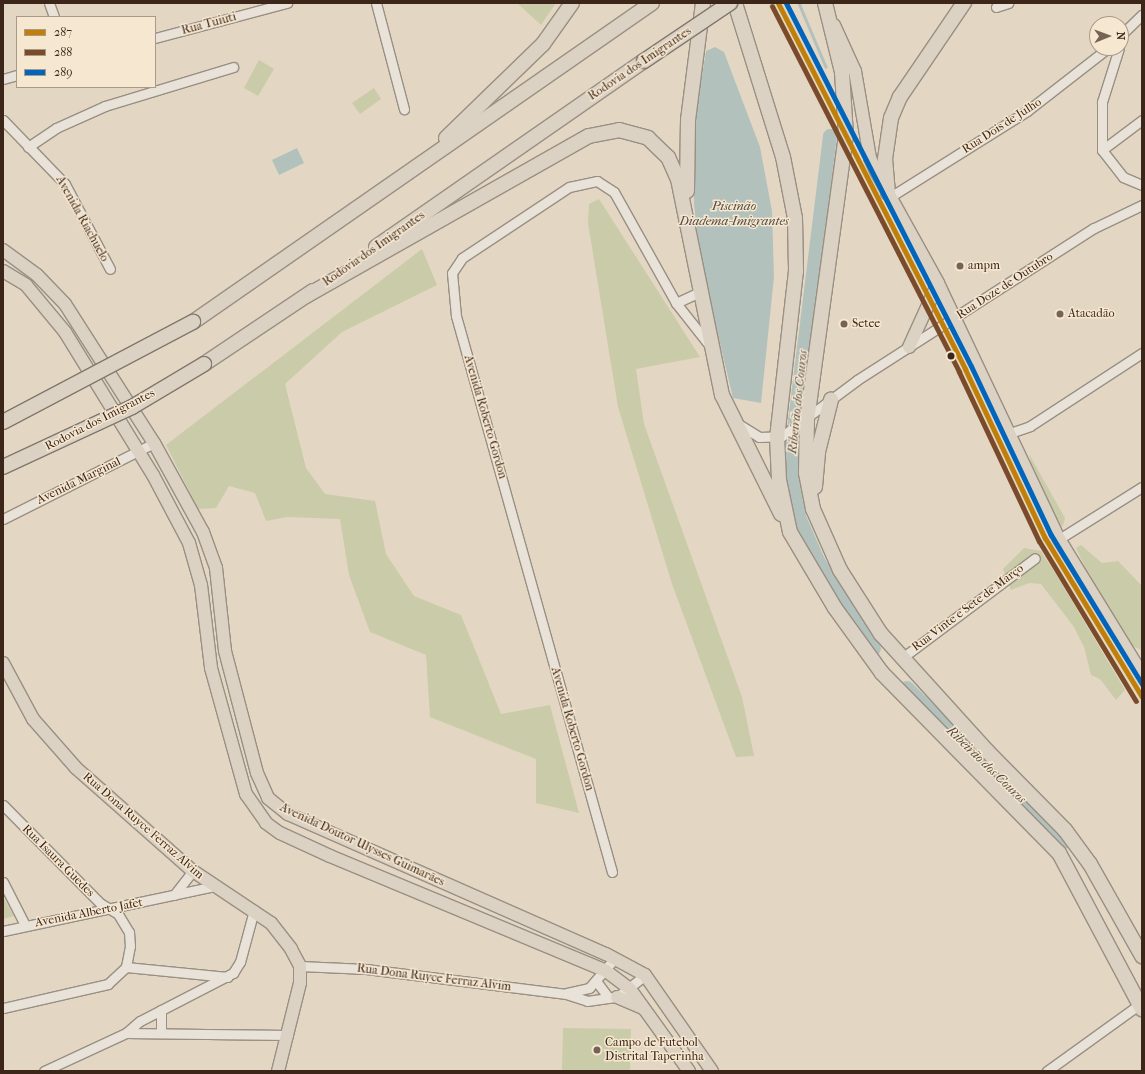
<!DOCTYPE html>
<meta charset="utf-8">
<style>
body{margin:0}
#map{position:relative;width:1145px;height:1074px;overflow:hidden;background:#e3d7c4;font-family:"IM FELL French Canon",serif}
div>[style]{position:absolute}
.green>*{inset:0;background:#cacba8}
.water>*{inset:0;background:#b3c1bc}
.stream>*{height:2.5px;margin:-1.25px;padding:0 1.25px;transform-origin:1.25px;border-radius:1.25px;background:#b3c1bc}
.river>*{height:14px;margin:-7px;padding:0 7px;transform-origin:7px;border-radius:7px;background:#b3c1bc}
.roads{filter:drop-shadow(1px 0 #998f83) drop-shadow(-1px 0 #998f83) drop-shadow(0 1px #998f83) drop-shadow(0 -1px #998f83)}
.minor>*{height:9px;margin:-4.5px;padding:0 4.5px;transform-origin:4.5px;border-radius:4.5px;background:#e8e2d8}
.major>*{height:12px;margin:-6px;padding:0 6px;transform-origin:6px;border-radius:6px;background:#dcd2c3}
.highway>*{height:14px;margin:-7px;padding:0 7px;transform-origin:7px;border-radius:7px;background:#dcd2c3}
.bridges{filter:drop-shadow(1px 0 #81776c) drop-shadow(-1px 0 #81776c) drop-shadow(0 1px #81776c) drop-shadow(0 -1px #81776c)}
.highway-bridge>*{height:14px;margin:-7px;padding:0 7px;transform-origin:7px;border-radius:7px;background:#dcd2c3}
.bus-1>*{height:5px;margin:-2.5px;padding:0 2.5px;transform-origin:2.5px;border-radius:2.5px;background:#bf7f08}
.bus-2>*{height:5px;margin:-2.5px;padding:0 2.5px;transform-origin:2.5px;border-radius:2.5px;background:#7a4b2a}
.bus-3>*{height:5px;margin:-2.5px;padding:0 2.5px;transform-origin:2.5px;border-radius:2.5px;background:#0065bd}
.dots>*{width:11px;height:11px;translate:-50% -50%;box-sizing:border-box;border:2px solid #f5e7d0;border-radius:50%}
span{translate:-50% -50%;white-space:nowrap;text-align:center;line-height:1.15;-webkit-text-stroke:3px #f5e7d0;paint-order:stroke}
.street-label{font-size:12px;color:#3c2519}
.poi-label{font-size:12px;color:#3c2519}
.left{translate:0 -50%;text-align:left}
.water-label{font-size:13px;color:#544a41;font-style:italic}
.frame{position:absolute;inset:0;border:4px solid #3c2519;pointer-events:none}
.legend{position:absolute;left:16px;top:16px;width:140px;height:72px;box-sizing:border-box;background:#f5e7d0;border:1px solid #ab9987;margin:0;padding:5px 7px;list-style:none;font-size:12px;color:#3c2519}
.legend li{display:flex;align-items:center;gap:8px;height:20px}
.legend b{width:20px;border:1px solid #ab9987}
.north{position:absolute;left:1089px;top:16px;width:40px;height:40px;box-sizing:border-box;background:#f5e7d0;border:1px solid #ab9987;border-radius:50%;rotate:89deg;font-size:11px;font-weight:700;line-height:16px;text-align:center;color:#3c2519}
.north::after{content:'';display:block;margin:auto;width:14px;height:18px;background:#766355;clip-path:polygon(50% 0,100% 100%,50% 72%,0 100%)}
</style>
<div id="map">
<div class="green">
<i style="clip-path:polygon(517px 3px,556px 3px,541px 25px)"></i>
<i style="clip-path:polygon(259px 60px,274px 69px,258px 96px,244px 88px)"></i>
<i style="clip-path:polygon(374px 88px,381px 99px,360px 114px,352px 103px)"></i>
<i style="clip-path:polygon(599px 199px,700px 357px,636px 369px,644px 424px,742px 697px,754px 756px,736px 757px,672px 584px,618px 407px,588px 223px,589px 204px)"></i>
<i style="clip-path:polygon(422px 249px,437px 285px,342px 332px,285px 384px,306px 468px,325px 494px,375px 501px,386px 554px,414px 596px,461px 615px,501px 714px,550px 705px,579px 813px,536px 803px,536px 759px,430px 717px,426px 655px,370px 632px,349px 575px,340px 519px,287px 517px,266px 521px,255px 493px,229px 486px,216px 508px,198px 509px,166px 445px)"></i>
<i style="clip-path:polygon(1029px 454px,1065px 518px,1063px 526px,1058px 525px,1035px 481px)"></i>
<i style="clip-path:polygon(1081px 545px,1102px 563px,1118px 561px,1142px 586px,1142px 650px,1130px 645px,1095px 588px,1076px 548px)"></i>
<i style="clip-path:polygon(1024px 548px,1041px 551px,1057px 576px,1125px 690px,1116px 700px,1100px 679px,1091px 675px,1084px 647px,1074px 627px,1041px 584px,1029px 583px,1011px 590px,1003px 569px)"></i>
<i style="clip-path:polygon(3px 897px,14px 916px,3px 919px)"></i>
<i style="clip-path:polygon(563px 1028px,631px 1029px,630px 1071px,562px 1071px)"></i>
</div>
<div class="water">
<i style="clip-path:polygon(715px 47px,724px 52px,760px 147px,772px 211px,774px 277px,761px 403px,733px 398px,700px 259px,694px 204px,693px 131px,706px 51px)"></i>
<i style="clip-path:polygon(297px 148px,304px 163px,279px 175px,272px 160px)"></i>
</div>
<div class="stream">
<i style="left:799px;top:3px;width:69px;rotate:67.1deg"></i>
</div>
<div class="river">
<i style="left:830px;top:136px;width:319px;rotate:97deg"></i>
<i style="left:791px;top:453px;width:28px;rotate:88deg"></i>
<i style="left:792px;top:481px;width:37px;rotate:79deg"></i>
<i style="left:799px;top:517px;width:48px;rotate:66.6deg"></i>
<i style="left:818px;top:561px;width:104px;rotate:57.5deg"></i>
<i style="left:907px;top:688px;width:220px;rotate:44.4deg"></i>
</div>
<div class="roads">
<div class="minor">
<i style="left:49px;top:3px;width:15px;rotate:70deg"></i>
<i style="left:376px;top:3px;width:110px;rotate:75.2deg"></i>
<i style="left:996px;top:7px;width:13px;rotate:-18deg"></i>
<i style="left:1121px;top:35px;width:29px;rotate:-44deg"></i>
<i style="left:155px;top:38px;width:137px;rotate:-14.9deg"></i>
<i style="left:1119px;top:48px;width:57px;rotate:107.5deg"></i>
<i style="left:1102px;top:102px;width:48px;rotate:90deg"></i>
<i style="left:1102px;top:150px;width:34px;rotate:52deg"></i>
<i style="left:1123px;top:177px;width:21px;rotate:23deg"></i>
<i style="left:3px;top:79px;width:15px;rotate:-16deg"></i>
<i style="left:3px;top:120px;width:89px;rotate:45.9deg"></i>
<i style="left:65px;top:184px;width:96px;rotate:62.1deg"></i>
<i style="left:28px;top:147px;width:34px;rotate:-34deg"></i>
<i style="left:56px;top:128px;width:54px;rotate:-24.2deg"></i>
<i style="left:105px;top:106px;width:134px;rotate:-16.9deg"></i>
<i style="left:1102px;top:150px;width:50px;rotate:-36.9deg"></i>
<i style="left:890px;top:197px;width:162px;rotate:-32.1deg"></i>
<i style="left:1027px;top:111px;width:103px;rotate:-37.9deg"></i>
<i style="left:676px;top:303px;width:26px;rotate:-25deg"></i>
<i style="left:740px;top:425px;width:22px;rotate:32deg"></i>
<i style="left:759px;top:437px;width:23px;rotate:-2deg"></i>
<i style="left:782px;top:436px;width:94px;rotate:-36.7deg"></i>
<i style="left:857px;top:380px;width:282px;rotate:-32.7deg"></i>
<i style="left:1094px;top:228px;width:53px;rotate:-25.6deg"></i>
<i style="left:1010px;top:433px;width:21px;rotate:-19deg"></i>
<i style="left:1030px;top:426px;width:134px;rotate:-33.1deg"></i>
<i style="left:3px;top:519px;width:169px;rotate:-26.7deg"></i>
<i style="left:1059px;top:539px;width:98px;rotate:-32.1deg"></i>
<i style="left:902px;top:658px;width:166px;rotate:-36.9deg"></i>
<i style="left:3px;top:805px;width:138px;rotate:45.3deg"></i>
<i style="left:100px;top:903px;width:21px;rotate:31deg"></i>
<i style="left:118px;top:914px;width:21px;rotate:59deg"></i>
<i style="left:129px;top:932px;width:14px;rotate:86deg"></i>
<i style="left:130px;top:946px;width:21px;rotate:101deg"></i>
<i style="left:126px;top:967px;width:25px;rotate:137deg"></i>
<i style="left:108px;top:984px;width:108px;rotate:167.1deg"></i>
<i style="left:612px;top:872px;width:577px;rotate:-105.67deg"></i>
<i style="left:456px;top:316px;width:43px;rotate:-95.3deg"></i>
<i style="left:452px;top:273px;width:18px;rotate:-56deg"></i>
<i style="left:462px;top:258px;width:128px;rotate:-33.6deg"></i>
<i style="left:569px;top:187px;width:29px;rotate:-12deg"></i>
<i style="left:597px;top:181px;width:20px;rotate:33deg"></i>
<i style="left:614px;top:192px;width:127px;rotate:60.8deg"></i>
<i style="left:676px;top:303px;width:55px;rotate:51.7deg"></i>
<i style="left:3px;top:882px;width:48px;rotate:62.9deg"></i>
<i style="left:174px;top:895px;width:31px;rotate:-52deg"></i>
<i style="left:3px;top:931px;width:216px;rotate:-12deg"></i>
<i style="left:300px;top:966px;width:66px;rotate:2.6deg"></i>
<i style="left:366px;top:969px;width:202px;rotate:7.1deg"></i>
<i style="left:566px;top:994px;width:22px;rotate:18deg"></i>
<i style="left:587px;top:1001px;width:30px;rotate:-8deg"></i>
<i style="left:617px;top:997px;width:36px;rotate:-38deg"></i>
<i style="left:126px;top:967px;width:102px;rotate:5.6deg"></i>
<i style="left:596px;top:981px;width:21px;rotate:53deg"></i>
<i style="left:567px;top:993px;width:23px;rotate:-13deg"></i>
<i style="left:589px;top:988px;width:40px;rotate:-49deg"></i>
<i style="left:161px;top:1010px;width:21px;rotate:90deg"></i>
<i style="left:126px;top:1033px;width:18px;rotate:-41deg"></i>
<i style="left:140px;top:1021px;width:105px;rotate:-27.3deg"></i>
<i style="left:233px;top:973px;width:13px;rotate:-58deg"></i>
<i style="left:240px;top:962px;width:54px;rotate:-74.9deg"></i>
<i style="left:44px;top:1071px;width:90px;rotate:-24.9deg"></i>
<i style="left:126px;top:1033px;width:162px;rotate:0.7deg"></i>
<i style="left:1047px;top:1071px;width:115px;rotate:-35.8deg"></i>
</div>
<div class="major">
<i style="left:834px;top:25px;width:51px;rotate:65.5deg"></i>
<i style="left:855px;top:71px;width:88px;rotate:80.2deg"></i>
<i style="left:870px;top:158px;width:14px;rotate:65deg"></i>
<i style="left:876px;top:171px;width:128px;rotate:61deg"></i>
<i style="left:938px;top:283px;width:283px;rotate:64.7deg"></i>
<i style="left:1059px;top:539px;width:158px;rotate:58.4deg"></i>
<i style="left:3px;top:250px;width:42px;rotate:36.3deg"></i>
<i style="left:37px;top:275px;width:40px;rotate:46deg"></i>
<i style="left:65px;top:304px;width:165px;rotate:57.4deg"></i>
<i style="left:154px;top:443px;width:102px;rotate:61.2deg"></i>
<i style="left:203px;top:532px;width:38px;rotate:70deg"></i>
<i style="left:216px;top:568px;width:83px;rotate:83.8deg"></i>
<i style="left:225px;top:651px;width:126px;rotate:75.3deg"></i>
<i style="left:257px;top:773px;width:27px;rotate:66deg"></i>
<i style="left:268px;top:798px;width:26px;rotate:39deg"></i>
<i style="left:288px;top:814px;width:347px;rotate:23.8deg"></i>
<i style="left:606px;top:954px;width:44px;rotate:28.3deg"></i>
<i style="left:645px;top:975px;width:117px;rotate:55.1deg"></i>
<i style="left:3px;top:271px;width:27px;rotate:31deg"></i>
<i style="left:26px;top:285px;width:61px;rotate:50.3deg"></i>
<i style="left:65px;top:332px;width:168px;rotate:58.4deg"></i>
<i style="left:153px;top:475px;width:77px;rotate:62.1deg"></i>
<i style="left:189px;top:543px;width:44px;rotate:74.1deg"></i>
<i style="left:201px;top:585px;width:84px;rotate:83.1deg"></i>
<i style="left:211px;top:668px;width:131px;rotate:74.5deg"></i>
<i style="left:246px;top:794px;width:35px;rotate:55deg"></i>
<i style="left:266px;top:823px;width:17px;rotate:36deg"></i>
<i style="left:280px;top:833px;width:55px;rotate:24.7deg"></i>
<i style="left:330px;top:856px;width:299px;rotate:22.6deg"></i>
<i style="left:606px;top:971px;width:30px;rotate:37deg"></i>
<i style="left:630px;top:989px;width:101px;rotate:54.3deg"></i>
<i style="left:909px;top:347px;width:70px;rotate:-65.6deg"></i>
<i style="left:3px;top:663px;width:64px;rotate:61.8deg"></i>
<i style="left:33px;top:719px;width:65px;rotate:48.7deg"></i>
<i style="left:76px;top:768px;width:156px;rotate:41.4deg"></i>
<i style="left:193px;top:871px;width:94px;rotate:33.7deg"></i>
<i style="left:271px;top:923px;width:33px;rotate:52deg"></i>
<i style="left:291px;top:949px;width:19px;rotate:62deg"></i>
<i style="left:300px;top:966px;width:17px;rotate:90deg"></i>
<i style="left:300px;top:983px;width:91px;rotate:104deg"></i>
<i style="left:617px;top:997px;width:28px;rotate:23deg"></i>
</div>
<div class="highway">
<i style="left:735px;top:3px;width:161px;rotate:72.7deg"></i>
<i style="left:783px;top:157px;width:62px;rotate:78.9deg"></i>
<i style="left:795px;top:218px;width:53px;rotate:88.9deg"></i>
<i style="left:796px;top:271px;width:167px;rotate:96.5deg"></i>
<i style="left:777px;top:437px;width:43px;rotate:87.3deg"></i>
<i style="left:779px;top:480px;width:53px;rotate:78.1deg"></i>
<i style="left:790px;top:532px;width:88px;rotate:59.4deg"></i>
<i style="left:835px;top:608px;width:80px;rotate:54.1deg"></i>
<i style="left:882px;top:673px;width:252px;rotate:45.5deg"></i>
<i style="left:1059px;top:853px;width:177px;rotate:62deg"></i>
<i style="left:825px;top:3px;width:71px;rotate:76.2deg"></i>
<i style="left:842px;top:72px;width:63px;rotate:86.4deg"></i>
<i style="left:846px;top:135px;width:288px;rotate:97.8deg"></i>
<i style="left:807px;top:420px;width:53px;rotate:91.1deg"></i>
<i style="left:806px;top:473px;width:37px;rotate:79deg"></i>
<i style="left:813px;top:509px;width:67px;rotate:66.1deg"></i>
<i style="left:840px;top:570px;width:76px;rotate:57.4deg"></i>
<i style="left:881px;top:634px;width:158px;rotate:47.8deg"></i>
<i style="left:987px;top:751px;width:111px;rotate:45.4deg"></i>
<i style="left:1065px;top:830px;width:42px;rotate:53.7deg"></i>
<i style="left:1090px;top:864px;width:106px;rotate:60.5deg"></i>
<i style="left:446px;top:138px;width:135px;rotate:-44.1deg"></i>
<i style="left:543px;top:44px;width:50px;rotate:-54.7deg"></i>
<i style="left:687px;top:191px;width:71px;rotate:-89.2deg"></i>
<i style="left:688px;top:120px;width:118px;rotate:-82.7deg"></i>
<i style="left:888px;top:193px;width:34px;rotate:-95deg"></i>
<i style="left:885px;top:159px;width:41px;rotate:-81.7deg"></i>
<i style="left:891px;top:118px;width:23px;rotate:-67deg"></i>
<i style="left:900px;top:97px;width:114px;rotate:-55.8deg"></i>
<i style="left:376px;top:247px;width:326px;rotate:-34.8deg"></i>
<i style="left:306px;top:296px;width:325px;rotate:-29.5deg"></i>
<i style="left:589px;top:136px;width:31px;rotate:-11deg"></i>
<i style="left:619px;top:130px;width:30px;rotate:15deg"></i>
<i style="left:648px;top:138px;width:28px;rotate:44deg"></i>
<i style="left:668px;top:157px;width:24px;rotate:66deg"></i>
<i style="left:678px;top:179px;width:220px;rotate:78.5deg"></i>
<i style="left:722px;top:395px;width:133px;rotate:63.6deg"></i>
<i style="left:193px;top:322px;width:559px;rotate:-34.8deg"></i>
<i style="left:204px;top:364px;width:131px;rotate:-33.8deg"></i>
<i style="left:815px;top:487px;width:35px;rotate:-85deg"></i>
<i style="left:818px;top:452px;width:54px;rotate:-76deg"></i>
</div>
</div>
<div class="bridges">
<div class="highway-bridge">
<i style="left:644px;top:61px;width:104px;rotate:-34deg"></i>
<i style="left:3px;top:422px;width:215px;rotate:-27.8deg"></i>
<i style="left:3px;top:467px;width:142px;rotate:-24.9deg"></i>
<i style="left:132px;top:407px;width:84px;rotate:-30.8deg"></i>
</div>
</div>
<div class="bus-1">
<i style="left:778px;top:3px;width:411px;rotate:62.9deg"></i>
<i style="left:965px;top:369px;width:187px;rotate:64.7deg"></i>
<i style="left:1045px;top:538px;width:186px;rotate:58.6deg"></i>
</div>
<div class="bus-2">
<i style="left:772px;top:6px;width:411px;rotate:62.9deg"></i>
<i style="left:959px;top:372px;width:187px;rotate:64.7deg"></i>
<i style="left:1039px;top:541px;width:187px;rotate:58.8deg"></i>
</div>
<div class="bus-3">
<i style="left:786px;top:3px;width:407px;rotate:63deg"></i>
<i style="left:971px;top:366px;width:187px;rotate:64.7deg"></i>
<i style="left:1051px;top:535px;width:175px;rotate:58.6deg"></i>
</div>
<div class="dots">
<i style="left:960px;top:266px;background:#766355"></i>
<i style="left:1060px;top:314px;background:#766355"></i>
<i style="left:844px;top:324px;background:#766355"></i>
<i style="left:951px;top:356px;background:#3c2519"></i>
<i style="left:597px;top:1050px;background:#766355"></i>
</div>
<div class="street-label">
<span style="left:209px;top:24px;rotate:-15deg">Rua Tuiuti</span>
<span style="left:640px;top:64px;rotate:-34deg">Rodovia dos Imigrantes</span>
<span style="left:1002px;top:126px;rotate:-33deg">Rua Dois de Julho</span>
<span style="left:82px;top:219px;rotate:61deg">Avenida Riachuelo</span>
<span style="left:374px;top:249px;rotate:-35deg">Rodovia dos Imigrantes</span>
<span style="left:1005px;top:286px;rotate:-33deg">Rua Doze de Outubro</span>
<span style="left:485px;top:417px;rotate:74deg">Avenida Roberto Gordon</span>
<span style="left:100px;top:420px;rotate:-27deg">Rodovia dos Imigrantes</span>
<span style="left:79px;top:481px;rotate:-26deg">Avenida Marginal</span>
<span style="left:968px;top:608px;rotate:-37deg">Rua Vinte e Sete de Março</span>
<span style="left:572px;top:729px;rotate:74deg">Avenida Roberto Gordon</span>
<span style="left:143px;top:826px;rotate:41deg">Rua Dona Ruyce Ferraz Alvim</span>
<span style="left:362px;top:845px;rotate:25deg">Avenida Doutor Ulysses Guimarães</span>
<span style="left:58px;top:861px;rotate:45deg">Rua Isaura Guedes</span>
<span style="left:89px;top:913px;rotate:-11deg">Avenida Alberto Jafet</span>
<span style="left:434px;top:978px;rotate:7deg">Rua Dona Ruyce Ferraz Alvim</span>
</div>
<div class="poi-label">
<span class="left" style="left:968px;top:266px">ampm</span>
<span class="left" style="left:1068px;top:314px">Atacadão</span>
<span class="left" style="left:852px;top:324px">Setee</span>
<span class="left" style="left:605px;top:1050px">Campo de Futebol<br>Distrital Taperinha</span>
</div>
<div class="water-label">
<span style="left:734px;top:214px">Piscinão<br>Diadema-Imigrantes</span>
<span style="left:798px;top:402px;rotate:-84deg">Ribeirão dos Couros</span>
<span style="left:986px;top:765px;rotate:44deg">Ribeirão dos Couros</span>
</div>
<div class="frame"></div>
<ul class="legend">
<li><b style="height:5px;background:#bf7f08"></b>287</li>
<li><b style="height:5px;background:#7a4b2a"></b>288</li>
<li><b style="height:5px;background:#0065bd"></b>289</li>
</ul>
<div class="north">N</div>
</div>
